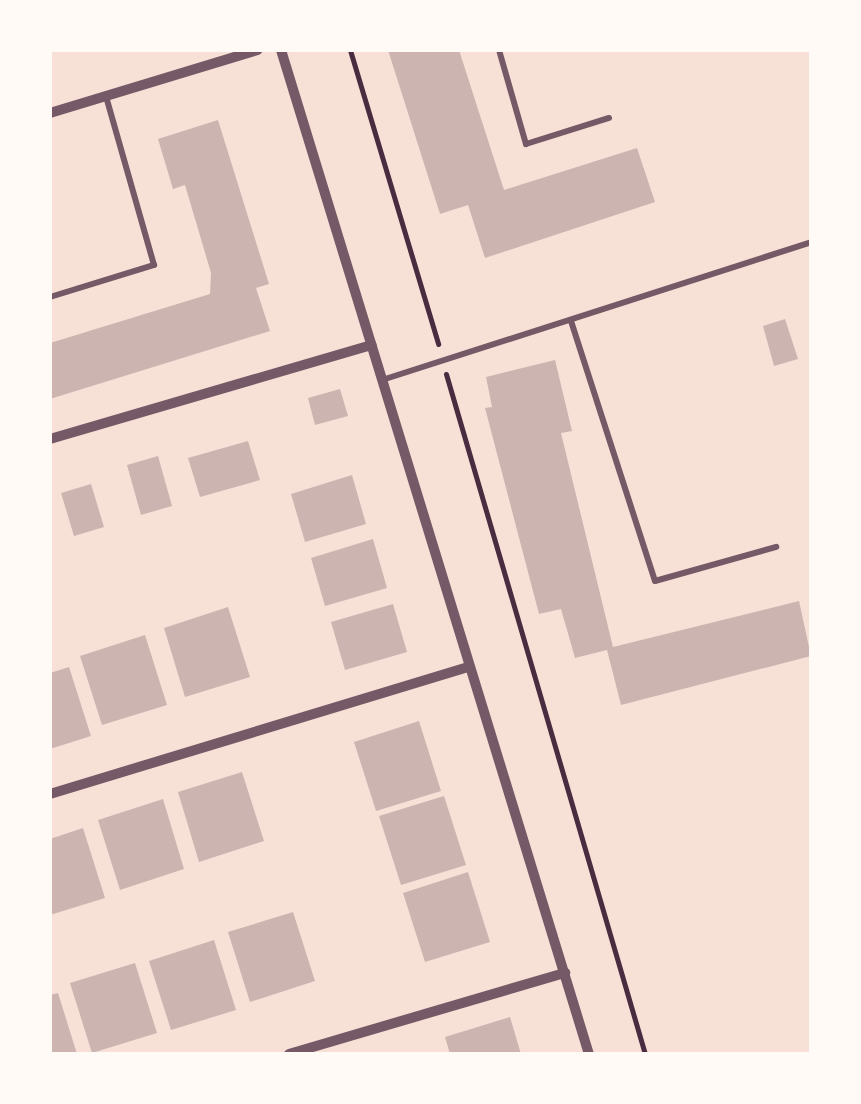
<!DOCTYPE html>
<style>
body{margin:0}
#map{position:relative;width:861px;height:1104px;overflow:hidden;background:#f7e1d7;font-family:Inter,sans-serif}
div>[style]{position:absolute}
.building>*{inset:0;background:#ccb4b1}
.path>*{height:5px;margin:-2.5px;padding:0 2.5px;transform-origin:2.5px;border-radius:2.5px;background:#4a2c40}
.service>*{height:6px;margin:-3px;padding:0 3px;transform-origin:3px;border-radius:3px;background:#755966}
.minor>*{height:10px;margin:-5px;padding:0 5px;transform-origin:5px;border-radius:5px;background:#755966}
span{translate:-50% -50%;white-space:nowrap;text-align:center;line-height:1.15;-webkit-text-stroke:8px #fffaf5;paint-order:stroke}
.frame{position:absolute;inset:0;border:52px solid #fffaf5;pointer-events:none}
</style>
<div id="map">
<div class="building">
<i style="clip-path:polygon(388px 50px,459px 50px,504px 190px,637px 148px,655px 202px,485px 258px,468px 205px,440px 214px)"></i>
<i style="clip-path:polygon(218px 120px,269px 284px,256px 288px,270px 331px,50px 399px,50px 343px,210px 294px,211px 273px,185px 185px,173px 189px,158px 139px)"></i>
<i style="clip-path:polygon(785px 319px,798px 359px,774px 366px,763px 326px)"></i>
<i style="clip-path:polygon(555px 360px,572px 431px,561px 433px,613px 647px,799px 601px,811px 656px,621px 705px,607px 650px,575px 658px,561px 609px,539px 614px,485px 408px,492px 407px,486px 377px)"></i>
<i style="clip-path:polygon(340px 389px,348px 416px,315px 425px,308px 398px)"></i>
<i style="clip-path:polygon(248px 441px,260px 480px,200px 497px,188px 458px)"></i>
<i style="clip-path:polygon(158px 456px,172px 506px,141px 515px,127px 465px)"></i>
<i style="clip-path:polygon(352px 475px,366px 524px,305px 542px,291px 494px)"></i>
<i style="clip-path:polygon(91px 484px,104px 527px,74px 536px,61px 493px)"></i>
<i style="clip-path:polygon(373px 539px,387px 588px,325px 606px,311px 558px)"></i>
<i style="clip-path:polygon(393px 604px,407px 652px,345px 670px,331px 622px)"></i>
<i style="clip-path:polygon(228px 607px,250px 677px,185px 697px,164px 628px)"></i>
<i style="clip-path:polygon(145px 635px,167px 705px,102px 725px,80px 656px)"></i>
<i style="clip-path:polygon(69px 667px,91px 736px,50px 749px,50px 673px)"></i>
<i style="clip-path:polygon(419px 721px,441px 791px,376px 811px,354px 742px)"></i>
<i style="clip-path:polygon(242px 772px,264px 841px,199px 862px,178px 792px)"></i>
<i style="clip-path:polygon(444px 796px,466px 865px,401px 885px,379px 816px)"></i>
<i style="clip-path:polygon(163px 799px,184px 869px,120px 890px,98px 820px)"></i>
<i style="clip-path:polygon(83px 828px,105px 898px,50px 915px,50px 839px)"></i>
<i style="clip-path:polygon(468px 872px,490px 942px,425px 962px,403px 893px)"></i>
<i style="clip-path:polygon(293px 912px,315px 981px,250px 1002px,228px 932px)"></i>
<i style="clip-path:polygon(214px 940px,236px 1010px,171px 1030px,149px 961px)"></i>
<i style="clip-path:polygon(135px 963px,157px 1033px,92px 1053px,70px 983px)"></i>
<i style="clip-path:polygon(58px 993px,77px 1054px,50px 1054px,50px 995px)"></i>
<i style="clip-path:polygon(510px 1017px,521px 1054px,450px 1054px,445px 1037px)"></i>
</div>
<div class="path">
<i style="left:350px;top:50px;width:307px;rotate:73.3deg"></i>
<i style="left:446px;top:374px;width:709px;rotate:73.69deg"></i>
</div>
<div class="service">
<i style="left:499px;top:50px;width:98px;rotate:74deg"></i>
<i style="left:526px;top:144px;width:87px;rotate:-17.4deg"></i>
<i style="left:50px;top:297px;width:109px;rotate:-17.1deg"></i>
<i style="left:154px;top:265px;width:175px;rotate:-105.9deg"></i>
<i style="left:571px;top:321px;width:273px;rotate:72.1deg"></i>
<i style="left:655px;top:581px;width:126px;rotate:-15.7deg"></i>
<i style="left:382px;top:380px;width:451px;rotate:-17.8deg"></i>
</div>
<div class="minor">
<i style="left:281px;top:50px;width:1050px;rotate:72.95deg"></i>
<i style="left:50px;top:113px;width:217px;rotate:-16.9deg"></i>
<i style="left:50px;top:439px;width:335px;rotate:-16.3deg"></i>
<i style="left:50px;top:794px;width:437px;rotate:-16.9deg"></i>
<i style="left:289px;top:1054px;width:288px;rotate:-16.4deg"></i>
</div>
<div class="frame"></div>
</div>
